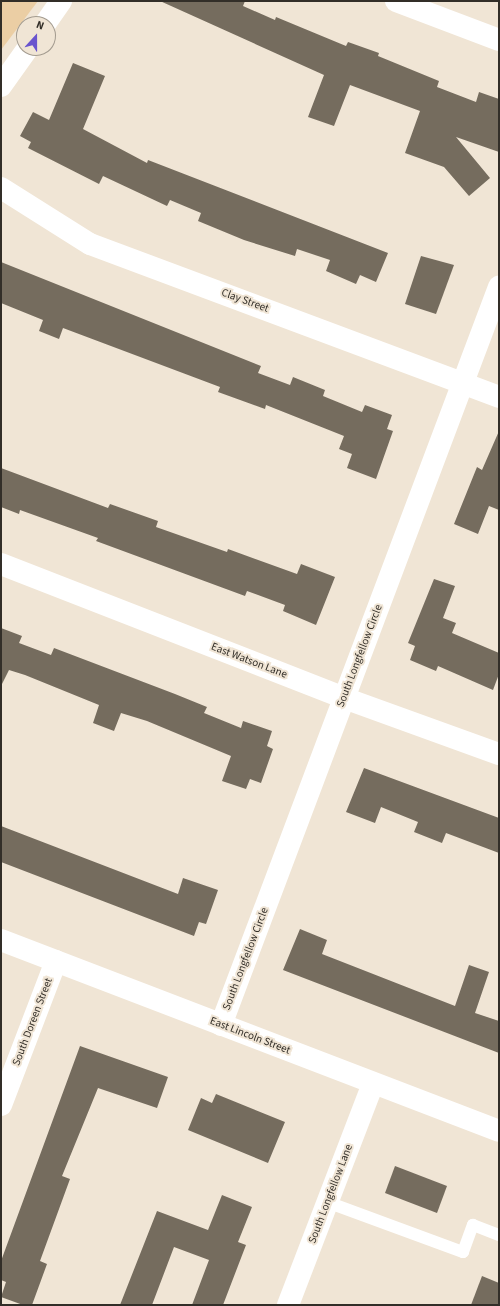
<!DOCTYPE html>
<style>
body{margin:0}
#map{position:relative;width:500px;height:1306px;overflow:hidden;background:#f0e5d5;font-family:"Source Sans 3",sans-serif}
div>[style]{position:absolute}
.green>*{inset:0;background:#ebcea4}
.building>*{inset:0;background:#756c5e}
.service>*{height:12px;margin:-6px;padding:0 6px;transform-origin:6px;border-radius:6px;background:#fff}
.minor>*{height:22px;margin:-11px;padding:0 11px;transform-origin:11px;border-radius:11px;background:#fff}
.tertiary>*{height:22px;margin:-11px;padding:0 11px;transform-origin:11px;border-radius:11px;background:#fff}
span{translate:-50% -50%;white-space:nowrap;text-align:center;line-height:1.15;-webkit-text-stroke:4px #f0e5d5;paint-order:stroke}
.street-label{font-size:11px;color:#322e28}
.frame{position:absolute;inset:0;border:2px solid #322e28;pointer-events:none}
.north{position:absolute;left:16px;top:16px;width:40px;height:40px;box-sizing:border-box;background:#f0e5d5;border:1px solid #a49c90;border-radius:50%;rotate:21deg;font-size:11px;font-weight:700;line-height:16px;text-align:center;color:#322e28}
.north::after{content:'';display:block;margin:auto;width:14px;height:18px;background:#6954ce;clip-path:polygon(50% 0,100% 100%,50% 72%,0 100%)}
</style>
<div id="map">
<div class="green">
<i style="clip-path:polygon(1px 1px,38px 1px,1px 50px)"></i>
</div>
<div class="building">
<i style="clip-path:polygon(160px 1px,245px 1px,243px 6px,275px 20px,276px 17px,346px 46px,348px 42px,379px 53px,378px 56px,439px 81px,437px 87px,476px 102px,479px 92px,499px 99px,499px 152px,456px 137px,490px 178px,469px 196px,444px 167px,405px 153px,420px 111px,350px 85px,334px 126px,308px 117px,324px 75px)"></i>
<i style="clip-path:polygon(73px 63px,105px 76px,83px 129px,147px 163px,148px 160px,388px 253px,376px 282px,360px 275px,356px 284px,326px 271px,330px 260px,297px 249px,295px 256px,244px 240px,198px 221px,201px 213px,170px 200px,167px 206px,103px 176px,99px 184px,28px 148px,31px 142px,20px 136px,33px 112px,49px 120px)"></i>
<i style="clip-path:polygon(421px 256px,454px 265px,436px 314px,405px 304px)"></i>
<i style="clip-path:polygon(1px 262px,261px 366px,258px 373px,290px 385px,293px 377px,325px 390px,323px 396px,362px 412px,365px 405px,392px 415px,387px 429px,393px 431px,376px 479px,347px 468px,352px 454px,339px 449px,344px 436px,266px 405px,265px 409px,218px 392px,220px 387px,63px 328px,59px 339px,39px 331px,43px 320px,1px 303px)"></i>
<i style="clip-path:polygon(499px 431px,499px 510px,489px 506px,478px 534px,454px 524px,477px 467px,482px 470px)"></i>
<i style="clip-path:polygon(1px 468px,108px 508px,110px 504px,158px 521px,156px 527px,227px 552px,228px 549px,297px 574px,301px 564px,335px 577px,316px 625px,283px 611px,285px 605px,247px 591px,245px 596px,96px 541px,98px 538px,20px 510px,19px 514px,1px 507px)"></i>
<i style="clip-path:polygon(434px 579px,455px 586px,443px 618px,456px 623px,452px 633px,499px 653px,499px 674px,493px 690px,438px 666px,436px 671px,410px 660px,415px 646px,408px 643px)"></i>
<i style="clip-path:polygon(1px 628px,22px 636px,19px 643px,51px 655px,54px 648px,175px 694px,207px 707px,204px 713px,241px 728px,243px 721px,272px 731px,267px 746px,273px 749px,261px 783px,250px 779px,246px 789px,222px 781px,231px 756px,147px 721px,121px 713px,114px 731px,93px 723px,99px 705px,25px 675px,9px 670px,1px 686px)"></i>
<i style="clip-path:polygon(364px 768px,499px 818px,499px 853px,446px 833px,442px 843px,414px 832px,418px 822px,381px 807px,375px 823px,346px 812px)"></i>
<i style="clip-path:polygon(1px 826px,178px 894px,183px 878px,218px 890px,206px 924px,199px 922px,194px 936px,1px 862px)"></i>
<i style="clip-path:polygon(300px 929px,327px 940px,322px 954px,455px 1006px,469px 965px,489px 972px,475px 1013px,499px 1021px,499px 1053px,283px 970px)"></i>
<i style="clip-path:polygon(80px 1046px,168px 1077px,157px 1108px,98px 1088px,62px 1176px,70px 1179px,40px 1261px,47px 1264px,32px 1305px,23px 1305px,1px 1297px,6px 1282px,1px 1280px,1px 1261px)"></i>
<i style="clip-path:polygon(216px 1094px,285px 1122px,268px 1163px,188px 1130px,201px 1098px,212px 1103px)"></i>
<i style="clip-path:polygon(395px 1166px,447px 1186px,437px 1213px,385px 1193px)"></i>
<i style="clip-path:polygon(222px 1195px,252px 1207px,238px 1242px,246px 1245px,223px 1305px,192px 1305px,209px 1260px,174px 1247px,152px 1305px,120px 1305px,157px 1211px,208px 1230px)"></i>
<i style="clip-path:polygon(482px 1276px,499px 1283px,499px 1305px,471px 1305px)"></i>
</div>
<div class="service">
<i style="left:327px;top:1202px;width:145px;rotate:20.2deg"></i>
<i style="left:463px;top:1252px;width:29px;rotate:-70deg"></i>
<i style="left:473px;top:1225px;width:28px;rotate:21deg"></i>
</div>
<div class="minor">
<i style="left:396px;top:1px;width:110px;rotate:20.7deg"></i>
<i style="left:1px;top:188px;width:105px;rotate:32.2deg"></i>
<i style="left:90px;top:244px;width:437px;rotate:20.5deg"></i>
<i style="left:1px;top:564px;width:368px;rotate:21.3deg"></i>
<i style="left:344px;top:698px;width:165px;rotate:19.9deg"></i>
<i style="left:221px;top:1025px;width:789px;rotate:-69.36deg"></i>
<i style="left:1px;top:1105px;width:154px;rotate:-69.1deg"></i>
<i style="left:288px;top:1305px;width:237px;rotate:-69deg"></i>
</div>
<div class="tertiary">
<i style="left:45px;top:24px;width:28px;rotate:-55deg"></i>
<i style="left:1px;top:86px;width:47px;rotate:-54.6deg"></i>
<i style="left:1px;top:940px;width:533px;rotate:20.98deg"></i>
</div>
<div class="street-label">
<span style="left:245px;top:301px;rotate:20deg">Clay Street</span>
<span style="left:360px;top:656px;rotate:-69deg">South Longfellow Circle</span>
<span style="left:249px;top:661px;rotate:21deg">East Watson Lane</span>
<span style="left:246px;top:959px;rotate:-69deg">South Longfellow Circle</span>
<span style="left:33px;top:1022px;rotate:-69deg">South Doreen Street</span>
<span style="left:250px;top:1036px;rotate:21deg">East Lincoln Street</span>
<span style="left:331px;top:1194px;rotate:-69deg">South Longfellow Lane</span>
</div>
<div class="frame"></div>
<div class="north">N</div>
</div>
